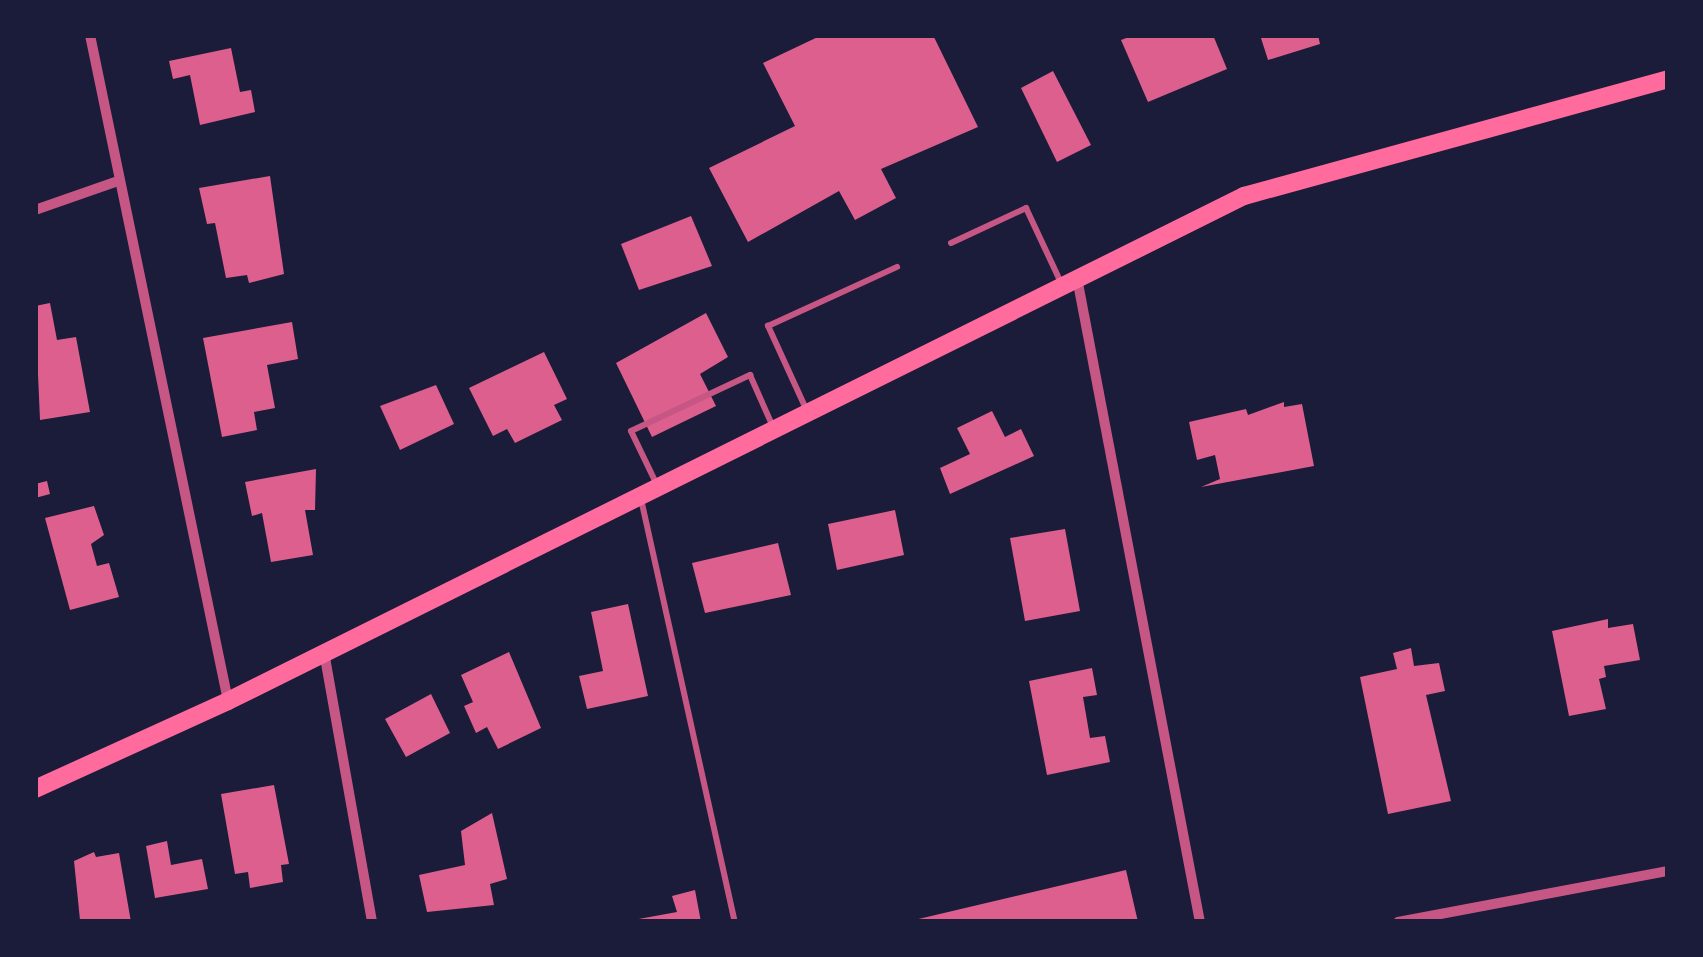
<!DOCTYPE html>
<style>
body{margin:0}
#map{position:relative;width:1703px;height:957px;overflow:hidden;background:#1b1b3a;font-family:"PT Sans",sans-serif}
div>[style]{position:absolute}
.building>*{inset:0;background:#dd5f8e}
.service>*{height:6px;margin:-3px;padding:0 3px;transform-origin:3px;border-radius:3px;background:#c65784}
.minor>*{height:10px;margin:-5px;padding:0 5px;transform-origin:5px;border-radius:5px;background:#c65784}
.secondary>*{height:18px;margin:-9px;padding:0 9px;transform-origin:9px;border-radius:9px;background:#ff6b9d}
span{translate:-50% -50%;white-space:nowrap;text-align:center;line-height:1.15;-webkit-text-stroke:8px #1b1b3a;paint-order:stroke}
.frame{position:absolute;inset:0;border:38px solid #1b1b3a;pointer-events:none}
</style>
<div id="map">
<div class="building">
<i style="clip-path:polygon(822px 35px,933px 35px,978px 127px,881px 169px,896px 198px,855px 220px,839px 191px,748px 242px,709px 168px,795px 126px,763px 63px)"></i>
<i style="clip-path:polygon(1134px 35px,1213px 35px,1227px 69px,1148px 102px,1121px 40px)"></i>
<i style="clip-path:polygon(1260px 35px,1318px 35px,1320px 44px,1268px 60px)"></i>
<i style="clip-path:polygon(231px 48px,240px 92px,251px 90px,255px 112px,200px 125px,190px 75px,173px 79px,169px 61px)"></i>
<i style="clip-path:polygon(1053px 71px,1091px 145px,1057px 162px,1021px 88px)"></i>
<i style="clip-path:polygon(270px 176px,284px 274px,249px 283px,247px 275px,226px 278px,215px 223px,207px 224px,199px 188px)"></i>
<i style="clip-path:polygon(691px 216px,712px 266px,639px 290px,621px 244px)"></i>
<i style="clip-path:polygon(50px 303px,57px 340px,76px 337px,90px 412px,40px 420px,35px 306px)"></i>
<i style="clip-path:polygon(706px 313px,728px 357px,700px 374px,716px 406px,652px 437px,616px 363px)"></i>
<i style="clip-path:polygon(292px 322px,298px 359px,267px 365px,275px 408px,254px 412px,257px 430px,222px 437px,203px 338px)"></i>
<i style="clip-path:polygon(544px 352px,567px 399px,554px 405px,562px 420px,515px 443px,507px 429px,493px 436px,469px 388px)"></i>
<i style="clip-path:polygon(436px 385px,454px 424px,400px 450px,380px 406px)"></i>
<i style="clip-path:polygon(1284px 402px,1284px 407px,1302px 404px,1314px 466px,1201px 487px,1220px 479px,1215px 455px,1197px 460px,1189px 422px,1246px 409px,1248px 415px)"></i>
<i style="clip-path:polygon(992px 411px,1005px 437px,1021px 429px,1034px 456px,950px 494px,940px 468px,970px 454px,957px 428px)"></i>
<i style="clip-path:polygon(316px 469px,315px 510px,305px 510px,313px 555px,271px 562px,262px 513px,252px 516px,245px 482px)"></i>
<i style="clip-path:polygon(47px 481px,50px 494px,35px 498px,35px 484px)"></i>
<i style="clip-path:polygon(94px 506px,104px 535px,91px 544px,97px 566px,109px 563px,119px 597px,70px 610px,45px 518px)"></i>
<i style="clip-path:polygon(895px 510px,904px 555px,837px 570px,828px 524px)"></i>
<i style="clip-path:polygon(1065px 529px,1080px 611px,1025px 621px,1010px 538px)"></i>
<i style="clip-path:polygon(778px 543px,791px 595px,705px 613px,692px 563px)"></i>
<i style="clip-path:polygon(628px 604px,648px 696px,587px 709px,579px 676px,603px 671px,591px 612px)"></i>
<i style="clip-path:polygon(1608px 619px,1608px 628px,1633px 624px,1640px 660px,1604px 666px,1606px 677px,1599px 679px,1606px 709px,1569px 716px,1552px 631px)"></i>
<i style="clip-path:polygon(1411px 648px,1414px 666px,1439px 663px,1445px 691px,1426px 695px,1451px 801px,1388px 814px,1360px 677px,1397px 669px,1393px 653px)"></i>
<i style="clip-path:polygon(509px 652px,541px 728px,498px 749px,487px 727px,476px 733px,464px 706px,473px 702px,461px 675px)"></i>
<i style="clip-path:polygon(1092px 668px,1097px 695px,1083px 697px,1090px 738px,1105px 736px,1110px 762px,1047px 775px,1029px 681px)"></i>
<i style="clip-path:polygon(431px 694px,450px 733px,406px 757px,385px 719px)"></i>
<i style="clip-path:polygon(274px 785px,289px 864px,281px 865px,283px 882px,250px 888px,248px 872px,235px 874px,221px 794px)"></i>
<i style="clip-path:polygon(492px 813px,507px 879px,490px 884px,494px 905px,427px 912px,419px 875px,465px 865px,461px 831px)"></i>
<i style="clip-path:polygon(167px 841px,171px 865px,202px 859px,208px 889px,155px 898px,146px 846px)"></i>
<i style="clip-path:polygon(94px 852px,96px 857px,119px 853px,131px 922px,80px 920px,74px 861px)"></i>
<i style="clip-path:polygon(1126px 870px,1138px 922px,910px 922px,910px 921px)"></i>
<i style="clip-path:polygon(695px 890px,701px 922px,622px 922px,677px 912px,672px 896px)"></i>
</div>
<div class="service">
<i style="left:951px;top:243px;width:83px;rotate:-25deg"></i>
<i style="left:1026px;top:208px;width:85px;rotate:64.9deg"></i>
<i style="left:807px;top:411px;width:94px;rotate:-114.6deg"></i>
<i style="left:768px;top:326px;width:142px;rotate:-24.6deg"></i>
<i style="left:657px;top:485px;width:60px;rotate:-115.7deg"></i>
<i style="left:631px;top:431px;width:132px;rotate:-25.2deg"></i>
<i style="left:750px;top:375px;width:57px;rotate:66.1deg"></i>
<i style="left:641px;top:499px;width:433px;rotate:77.5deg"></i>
</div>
<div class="minor">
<i style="left:90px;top:35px;width:680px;rotate:78.29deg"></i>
<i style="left:35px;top:210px;width:88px;rotate:-19.3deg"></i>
<i style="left:1077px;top:278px;width:656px;rotate:79.19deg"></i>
<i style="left:324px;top:652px;width:274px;rotate:79.9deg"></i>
<i style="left:1398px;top:922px;width:275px;rotate:-10.7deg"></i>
</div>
<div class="secondary">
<i style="left:35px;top:789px;width:212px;rotate:-24.5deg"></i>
<i style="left:228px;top:701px;width:1135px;rotate:-26.43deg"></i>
<i style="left:1244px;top:196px;width:440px;rotate:-15.4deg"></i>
</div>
<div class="frame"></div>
</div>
